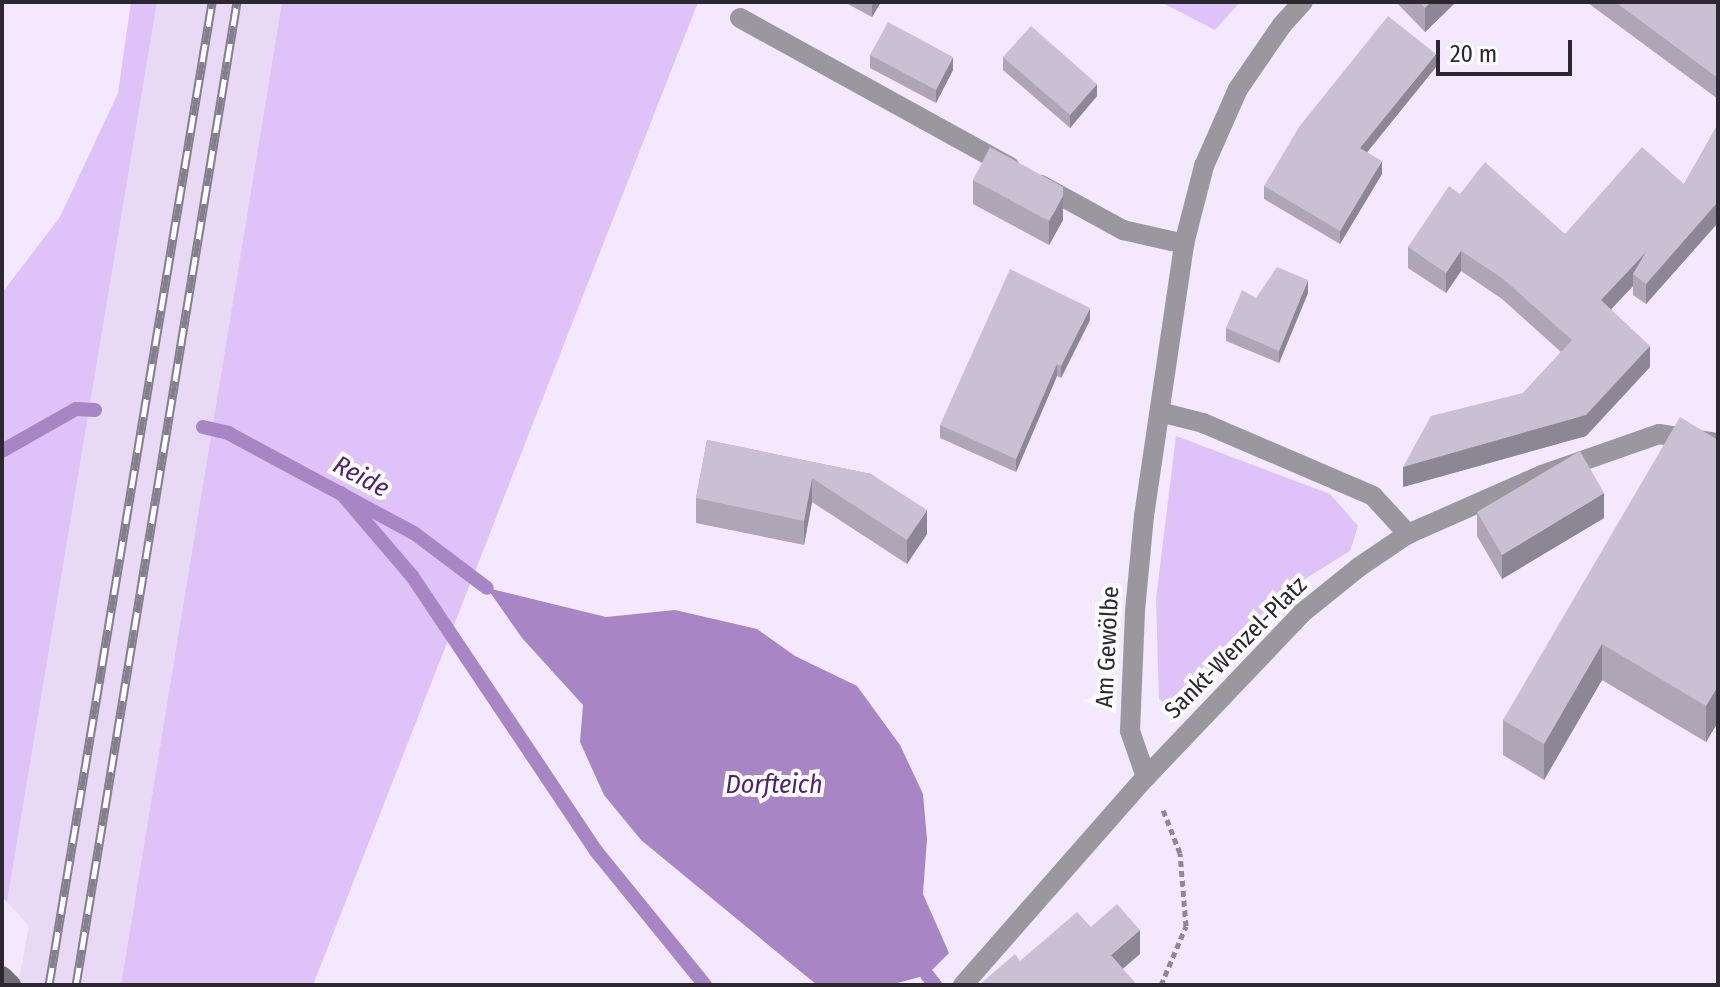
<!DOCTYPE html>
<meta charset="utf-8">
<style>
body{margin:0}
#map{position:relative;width:1720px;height:987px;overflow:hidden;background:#f3e8fd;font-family:"Fira Sans Condensed",sans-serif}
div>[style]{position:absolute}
.built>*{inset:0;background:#e8daf5}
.green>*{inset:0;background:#dfc2f8}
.water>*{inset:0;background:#a885c5}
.stream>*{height:14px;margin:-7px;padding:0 7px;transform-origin:7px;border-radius:7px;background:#a885c5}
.path>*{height:5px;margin-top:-2.5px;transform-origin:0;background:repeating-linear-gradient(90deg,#8f8796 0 6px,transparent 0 10px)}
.street>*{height:20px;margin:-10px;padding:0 10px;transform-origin:10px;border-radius:10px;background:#9b979f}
.secondary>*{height:20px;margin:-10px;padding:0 10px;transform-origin:10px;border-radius:10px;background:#746e7a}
.rail>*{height:9px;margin-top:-4.5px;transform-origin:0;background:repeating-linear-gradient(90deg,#fff 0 18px,#857e8c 0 36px);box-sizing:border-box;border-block:2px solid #857e8c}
.wall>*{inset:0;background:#aea5b6}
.shaded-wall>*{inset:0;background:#8d8694}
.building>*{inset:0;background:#cac0d4}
span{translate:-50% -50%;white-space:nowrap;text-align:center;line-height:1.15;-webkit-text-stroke:8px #fff;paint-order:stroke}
.street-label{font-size:24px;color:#2c2830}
.water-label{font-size:26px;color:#50216f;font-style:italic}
.frame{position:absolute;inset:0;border:4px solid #2c2830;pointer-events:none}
.scale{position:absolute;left:1436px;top:40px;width:136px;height:36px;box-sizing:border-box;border:4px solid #2c2830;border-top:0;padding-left:10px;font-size:24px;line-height:28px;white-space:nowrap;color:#2c2830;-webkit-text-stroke:6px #fff;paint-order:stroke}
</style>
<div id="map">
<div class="built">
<i style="clip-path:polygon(157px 2px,282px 2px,121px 985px,18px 985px,29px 926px,7px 902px)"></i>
</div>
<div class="green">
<i style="clip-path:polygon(131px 2px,157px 2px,7px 902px,2px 897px,2px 293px,60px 217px,118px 93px)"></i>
<i style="clip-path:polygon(282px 2px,698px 2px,313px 985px,121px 985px)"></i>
<i style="clip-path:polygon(1161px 2px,1240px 2px,1215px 30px)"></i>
<i style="clip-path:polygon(1176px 436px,1330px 494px,1358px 526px,1350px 551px,1300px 582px,1176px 712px,1159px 699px,1156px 599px)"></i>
</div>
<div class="water">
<i style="clip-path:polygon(487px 588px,606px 617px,675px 610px,757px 629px,795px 656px,857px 686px,900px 745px,923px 794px,927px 839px,923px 894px,949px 953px,927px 975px,890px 985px,817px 985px,641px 840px,604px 795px,580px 742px,583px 705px,522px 638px)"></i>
</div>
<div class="stream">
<i style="left:203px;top:427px;width:26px;rotate:13deg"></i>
<i style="left:228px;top:433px;width:211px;rotate:28.3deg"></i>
<i style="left:414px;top:533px;width:91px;rotate:37deg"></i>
<i style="left:2px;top:451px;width:85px;rotate:-29.6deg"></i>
<i style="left:76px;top:409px;width:19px;rotate:3deg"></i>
<i style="left:341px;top:493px;width:109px;rotate:49.5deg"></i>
<i style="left:412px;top:576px;width:331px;rotate:56.2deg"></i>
<i style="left:596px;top:851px;width:173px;rotate:50.9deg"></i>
<i style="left:927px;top:975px;width:13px;rotate:51deg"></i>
</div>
<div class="path">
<i style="left:1161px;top:985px;width:64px;rotate:-67deg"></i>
<i style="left:1186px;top:926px;width:73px;rotate:-94.7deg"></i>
<i style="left:1180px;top:853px;width:49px;rotate:-111.4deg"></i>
</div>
<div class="street">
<i style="left:740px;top:18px;width:308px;rotate:28.9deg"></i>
<i style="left:1041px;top:185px;width:94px;rotate:28.8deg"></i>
<i style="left:1123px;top:230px;width:63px;rotate:12.9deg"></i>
<i style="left:1160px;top:412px;width:44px;rotate:14.3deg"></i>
<i style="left:1203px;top:423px;width:185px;rotate:23.2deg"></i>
<i style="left:1373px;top:496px;width:52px;rotate:47.4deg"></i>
<i style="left:1146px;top:777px;width:49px;rotate:-109.2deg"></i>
<i style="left:1130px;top:731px;width:120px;rotate:-87.6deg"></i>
<i style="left:1135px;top:611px;width:95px;rotate:-84.6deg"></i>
<i style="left:1144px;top:516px;width:275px;rotate:-81.6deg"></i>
<i style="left:1184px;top:244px;width:81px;rotate:-75.6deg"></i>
<i style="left:1204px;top:166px;width:84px;rotate:-66.2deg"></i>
<i style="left:1238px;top:89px;width:78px;rotate:-55.5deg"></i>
<i style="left:1282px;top:25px;width:31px;rotate:-48deg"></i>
<i style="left:963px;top:985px;width:277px;rotate:-48.7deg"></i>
<i style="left:1146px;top:777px;width:226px;rotate:-46.4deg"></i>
<i style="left:1302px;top:613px;width:73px;rotate:-38.9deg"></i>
<i style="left:1359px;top:567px;width:59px;rotate:-34deg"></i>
<i style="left:1408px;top:534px;width:146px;rotate:-23.8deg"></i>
<i style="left:1542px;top:475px;width:124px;rotate:-19.3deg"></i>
<i style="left:1659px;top:434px;width:60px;rotate:8.7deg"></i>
</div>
<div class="secondary">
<i style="left:2px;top:976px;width:13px;rotate:45deg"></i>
</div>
<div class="rail">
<i style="left:49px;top:985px;width:996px;rotate:-80.58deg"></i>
<i style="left:76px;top:985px;width:996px;rotate:-80.7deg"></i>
</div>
<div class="wall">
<i style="clip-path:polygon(844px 2px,881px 2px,872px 17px)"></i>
<i style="clip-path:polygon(1396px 2px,1456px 2px,1425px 32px)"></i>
<i style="clip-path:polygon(1588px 2px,1718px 2px,1718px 99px,1588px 3px)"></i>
<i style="clip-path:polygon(870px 55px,953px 70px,936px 103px,870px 68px)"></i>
<i style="clip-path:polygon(1003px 57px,1097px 96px,1070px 128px,1003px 70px)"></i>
<i style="clip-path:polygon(1436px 67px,1367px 152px,1382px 174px,1340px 244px,1264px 199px,1264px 186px)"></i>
<i style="clip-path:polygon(1718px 124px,1718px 226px,1716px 225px,1646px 304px,1633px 295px,1633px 286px,1611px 309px,1650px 367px,1586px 436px,1403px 487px,1523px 393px,1561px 352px,1502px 299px,1461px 271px,1446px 293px,1408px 268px,1408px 247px,1460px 194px,1565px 234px,1684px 184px)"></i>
<i style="clip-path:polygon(973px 180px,1063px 220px,1049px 245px,973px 204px)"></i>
<i style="clip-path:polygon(1308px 293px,1279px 363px,1226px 341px,1226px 328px,1256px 298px)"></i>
<i style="clip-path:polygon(1090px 320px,1061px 378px,1057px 376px,1016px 472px,940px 438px,940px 425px)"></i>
<i style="clip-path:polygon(707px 440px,871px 474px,927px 534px,907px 564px,812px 502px,804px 545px,696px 523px,696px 498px)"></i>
<i style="clip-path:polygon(1718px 440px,1718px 722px,1706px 742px,1602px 680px,1544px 780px,1503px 755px,1503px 720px)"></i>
<i style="clip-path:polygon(1477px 512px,1604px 518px,1502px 579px,1477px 536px)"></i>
</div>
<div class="shaded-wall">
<i style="clip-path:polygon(874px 2px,881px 2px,872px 17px,872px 5px)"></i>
<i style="clip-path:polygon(1431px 2px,1456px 2px,1425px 32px,1425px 8px)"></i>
<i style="clip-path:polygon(1436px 54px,1436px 67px,1360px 161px,1360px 148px)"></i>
<i style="clip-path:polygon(953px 57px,953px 70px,936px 103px,936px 90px)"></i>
<i style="clip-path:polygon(1097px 84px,1097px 96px,1070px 128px,1070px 115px)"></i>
<i style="clip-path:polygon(1382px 161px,1382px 174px,1340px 244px,1340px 231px)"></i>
<i style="clip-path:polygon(1063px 196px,1063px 220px,1049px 245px,1049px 221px)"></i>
<i style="clip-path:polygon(1716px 204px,1716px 225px,1646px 304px,1646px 284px)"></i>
<i style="clip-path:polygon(1461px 251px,1461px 271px,1446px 293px,1446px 273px)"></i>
<i style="clip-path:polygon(1646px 252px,1633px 274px,1633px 286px,1601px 320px,1601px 300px)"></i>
<i style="clip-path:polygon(1308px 280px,1308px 293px,1279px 363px,1279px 351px)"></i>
<i style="clip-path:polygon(1090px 308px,1090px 320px,1061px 378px,1061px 366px)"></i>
<i style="clip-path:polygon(1650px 346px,1650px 367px,1586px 436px,1403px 487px,1403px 467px)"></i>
<i style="clip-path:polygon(1057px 364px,1057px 376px,1016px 472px,1016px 459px)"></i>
<i style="clip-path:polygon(812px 478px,812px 502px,804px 545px,804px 521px)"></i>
<i style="clip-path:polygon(1604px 493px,1604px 518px,1502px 579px,1502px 555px)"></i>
<i style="clip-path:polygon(927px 510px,927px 534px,907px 564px,907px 540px)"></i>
<i style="clip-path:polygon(1602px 644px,1602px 680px,1544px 780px,1544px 744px)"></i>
<i style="clip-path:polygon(1718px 686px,1718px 722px,1706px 742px,1706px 706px)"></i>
<i style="clip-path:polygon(1140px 930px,1140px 954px,1111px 979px,1111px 955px)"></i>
</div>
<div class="building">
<i style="clip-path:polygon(1419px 2px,1431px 2px,1425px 8px)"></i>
<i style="clip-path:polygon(1615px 2px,1718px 2px,1718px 78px)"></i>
<i style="clip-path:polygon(1388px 16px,1436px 54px,1360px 148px,1382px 161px,1340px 231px,1264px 186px,1299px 127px)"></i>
<i style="clip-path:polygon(888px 22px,953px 57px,936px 90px,870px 55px)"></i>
<i style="clip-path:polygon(1031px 26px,1097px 84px,1070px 115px,1003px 57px)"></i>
<i style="clip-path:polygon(1718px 124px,1718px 205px,1716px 204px,1646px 284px,1633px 274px,1646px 252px,1601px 300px,1650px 346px,1586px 415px,1403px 467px,1431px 416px,1523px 393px,1572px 340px,1502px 278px,1461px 251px,1446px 273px,1408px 247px,1449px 186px,1460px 194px,1485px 162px,1565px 234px,1642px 147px,1684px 184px)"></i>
<i style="clip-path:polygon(990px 147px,1063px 187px,1063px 196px,1049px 221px,973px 180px)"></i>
<i style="clip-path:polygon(1277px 267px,1308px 280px,1279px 351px,1226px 328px,1242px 290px,1256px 298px)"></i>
<i style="clip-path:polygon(1010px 269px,1090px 308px,1061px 366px,1057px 364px,1016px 459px,940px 425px)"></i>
<i style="clip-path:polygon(1680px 417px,1718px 440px,1718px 686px,1706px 706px,1602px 644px,1544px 744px,1503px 720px)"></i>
<i style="clip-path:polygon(707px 440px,871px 474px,927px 510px,907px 540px,812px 478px,804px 521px,696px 498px)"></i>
<i style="clip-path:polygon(1580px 451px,1604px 493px,1502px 555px,1477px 512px)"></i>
<i style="clip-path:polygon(1117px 904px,1140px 930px,1111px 955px,1137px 985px,979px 985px,1015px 954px,1020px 961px,1077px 912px,1091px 927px)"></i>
</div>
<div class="street-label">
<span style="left:1108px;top:647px;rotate:-87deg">Am Gewölbe</span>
<span style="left:1236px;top:648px;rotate:-45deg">Sankt-Wenzel-Platz</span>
</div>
<div class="water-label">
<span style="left:361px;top:477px;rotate:28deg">Reide</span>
<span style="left:774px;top:785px">Dorfteich</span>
</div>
<div class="frame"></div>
<div class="scale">20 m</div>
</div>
